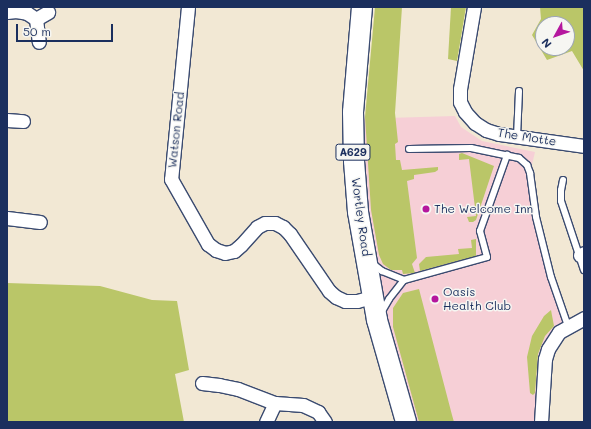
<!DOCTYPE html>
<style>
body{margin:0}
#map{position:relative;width:591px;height:429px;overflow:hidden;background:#f2e8d4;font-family:Mali,sans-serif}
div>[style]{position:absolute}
.built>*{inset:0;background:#f6cfd6}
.green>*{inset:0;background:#bac668}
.roads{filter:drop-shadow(1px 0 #3b4b70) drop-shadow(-1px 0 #3b4b70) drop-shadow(0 1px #3b4b70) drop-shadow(0 -1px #3b4b70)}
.service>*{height:6px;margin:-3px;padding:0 3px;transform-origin:3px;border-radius:3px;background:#fff}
.minor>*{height:13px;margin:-6.5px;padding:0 6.5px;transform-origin:6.5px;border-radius:6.5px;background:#fff}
.primary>*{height:20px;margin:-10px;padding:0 10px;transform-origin:10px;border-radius:10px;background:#fff}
.dots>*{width:11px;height:11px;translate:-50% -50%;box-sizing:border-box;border:2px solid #f6f6f2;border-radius:50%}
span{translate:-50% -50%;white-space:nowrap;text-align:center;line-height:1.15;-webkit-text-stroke:3px #f6f6f2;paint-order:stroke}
.shield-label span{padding:1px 3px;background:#f6f6f2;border:1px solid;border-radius:3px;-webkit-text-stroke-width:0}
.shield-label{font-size:11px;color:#1b2f5e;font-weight:700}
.street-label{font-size:12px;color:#1b2f5e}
.poi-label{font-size:12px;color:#1b2f5e}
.left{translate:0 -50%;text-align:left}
.frame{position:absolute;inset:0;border:8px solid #1b2f5e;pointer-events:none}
.north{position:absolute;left:535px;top:16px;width:40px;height:40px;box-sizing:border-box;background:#f6f6f2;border:1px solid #9ea6b7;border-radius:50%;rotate:230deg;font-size:11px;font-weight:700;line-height:16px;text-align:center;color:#1b2f5e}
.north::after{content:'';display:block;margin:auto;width:14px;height:18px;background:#b5179e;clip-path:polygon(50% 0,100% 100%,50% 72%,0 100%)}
.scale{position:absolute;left:16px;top:24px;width:97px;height:18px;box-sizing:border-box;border:2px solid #1b2f5e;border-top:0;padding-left:5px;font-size:12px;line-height:14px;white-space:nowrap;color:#1b2f5e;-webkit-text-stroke:3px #f6f6f2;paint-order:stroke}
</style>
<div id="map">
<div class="built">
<i style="clip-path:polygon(455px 116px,461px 127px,482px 141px,535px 152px,530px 173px,536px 217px,568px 326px,553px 339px,541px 422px,406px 422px,390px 367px,353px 119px)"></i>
</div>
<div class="green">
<i style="clip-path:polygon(375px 7px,402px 7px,395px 113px,398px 142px,395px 144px,396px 160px,400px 160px,402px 170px,438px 167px,438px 170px,435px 172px,414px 175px,414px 179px,407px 181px,417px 258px,412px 264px,415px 273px,403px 274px,402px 270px,391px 270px,383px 264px,379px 255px,371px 210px,365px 117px)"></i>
<i style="clip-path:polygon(451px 7px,466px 7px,457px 61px,448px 59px)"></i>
<i style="clip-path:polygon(evenodd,540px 7px,584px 7px,584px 71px,572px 51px,547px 60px,532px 35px,541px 19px,540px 7px,543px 24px,567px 24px,567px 48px,543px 48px,543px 24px)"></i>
<i style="clip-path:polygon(462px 153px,494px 166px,476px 220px,473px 222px,469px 222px,467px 217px,476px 216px,469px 159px,459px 160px,459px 154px)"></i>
<i style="clip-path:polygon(476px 239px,476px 256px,420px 271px,419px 264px,426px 257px,459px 254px,458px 249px,472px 248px,471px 240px)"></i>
<i style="clip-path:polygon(7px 283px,100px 286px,152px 300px,177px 301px,189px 370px,175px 374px,184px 422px,7px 422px)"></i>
<i style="clip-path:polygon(419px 289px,452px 415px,454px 422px,419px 422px,393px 327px,393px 308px,403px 293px)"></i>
<i style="clip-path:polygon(551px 310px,554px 326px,545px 336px,538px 354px,535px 393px,533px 395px,530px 393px,527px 357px,532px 336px,544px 316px)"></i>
</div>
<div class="roads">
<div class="service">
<i style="left:517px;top:137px;width:46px;rotate:-87.5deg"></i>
<i style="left:409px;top:149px;width:62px;rotate:-0.9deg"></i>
<i style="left:471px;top:148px;width:49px;rotate:11.8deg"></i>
<i style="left:519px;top:158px;width:11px;rotate:41deg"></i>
<i style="left:527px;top:165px;width:9px;rotate:69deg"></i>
<i style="left:530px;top:173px;width:44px;rotate:82.2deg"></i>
<i style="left:536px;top:217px;width:62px;rotate:76deg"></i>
<i style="left:551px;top:277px;width:52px;rotate:70.9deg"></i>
<i style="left:563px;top:180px;width:10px;rotate:101deg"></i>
<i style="left:561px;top:190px;width:11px;rotate:90deg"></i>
<i style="left:561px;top:201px;width:73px;rotate:71.6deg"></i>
<i style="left:372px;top:263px;width:13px;rotate:39deg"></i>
<i style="left:382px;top:271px;width:24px;rotate:22deg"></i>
<i style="left:381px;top:313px;width:16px;rotate:-60deg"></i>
<i style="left:389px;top:299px;width:24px;rotate:-52deg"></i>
<i style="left:404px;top:280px;width:86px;rotate:-15.5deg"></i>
<i style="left:487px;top:257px;width:27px;rotate:-105deg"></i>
<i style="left:480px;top:231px;width:81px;rotate:-70.4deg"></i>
</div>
<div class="minor">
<i style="left:188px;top:7px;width:173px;rotate:95.6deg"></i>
<i style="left:171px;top:179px;width:75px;rotate:60.4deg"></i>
<i style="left:208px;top:244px;width:10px;rotate:37deg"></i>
<i style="left:216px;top:250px;width:9px;rotate:18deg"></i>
<i style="left:225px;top:253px;width:9px;rotate:-13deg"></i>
<i style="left:234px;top:251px;width:9px;rotate:-41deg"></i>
<i style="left:241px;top:245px;width:24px;rotate:-48deg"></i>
<i style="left:257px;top:227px;width:9px;rotate:-27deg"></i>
<i style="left:265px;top:223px;width:10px"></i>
<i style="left:275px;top:223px;width:9px;rotate:27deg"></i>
<i style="left:283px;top:227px;width:10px;rotate:45deg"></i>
<i style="left:290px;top:234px;width:69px;rotate:55.6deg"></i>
<i style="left:329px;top:291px;width:9px;rotate:41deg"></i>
<i style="left:336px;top:297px;width:10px;rotate:24deg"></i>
<i style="left:345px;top:301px;width:12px"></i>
<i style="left:357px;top:301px;width:16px;rotate:-15deg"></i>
<i style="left:474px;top:7px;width:83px;rotate:99.7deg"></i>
<i style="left:460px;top:89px;width:13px;rotate:90deg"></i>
<i style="left:460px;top:102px;width:11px;rotate:63deg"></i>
<i style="left:465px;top:112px;width:15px;rotate:48deg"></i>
<i style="left:475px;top:123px;width:13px;rotate:32deg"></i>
<i style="left:486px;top:130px;width:14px;rotate:17deg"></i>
<i style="left:499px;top:134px;width:86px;rotate:8deg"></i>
<i style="left:7px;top:12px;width:9px;rotate:-6deg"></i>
<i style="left:16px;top:11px;width:11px;rotate:10deg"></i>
<i style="left:27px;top:13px;width:11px;rotate:34deg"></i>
<i style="left:36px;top:19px;width:23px;rotate:83deg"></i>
<i style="left:36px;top:19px;width:14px;rotate:-30deg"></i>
<i style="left:7px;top:120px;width:16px;rotate:4deg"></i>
<i style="left:7px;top:218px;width:33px;rotate:7deg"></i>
<i style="left:580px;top:255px;width:4px;rotate:-27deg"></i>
<i style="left:202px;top:383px;width:17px;rotate:7deg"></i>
<i style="left:219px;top:385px;width:19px;rotate:12deg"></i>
<i style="left:238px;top:389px;width:40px;rotate:21deg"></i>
<i style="left:275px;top:403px;width:28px;rotate:4deg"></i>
<i style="left:303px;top:405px;width:17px;rotate:25deg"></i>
<i style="left:318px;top:412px;width:12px;rotate:55deg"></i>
<i style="left:266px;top:422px;width:21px;rotate:-65deg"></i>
<i style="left:541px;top:422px;width:63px;rotate:-86.4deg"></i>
<i style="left:545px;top:359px;width:10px;rotate:-73deg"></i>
<i style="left:548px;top:349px;width:20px;rotate:-57deg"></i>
<i style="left:559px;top:332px;width:29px;rotate:-29deg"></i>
</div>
<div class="primary">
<i style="left:362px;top:7px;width:105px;rotate:94.9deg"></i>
<i style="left:353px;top:112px;width:49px;rotate:88.8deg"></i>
<i style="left:354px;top:161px;width:51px;rotate:85.5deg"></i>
<i style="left:358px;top:212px;width:110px;rotate:80deg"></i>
<i style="left:377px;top:320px;width:106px;rotate:74.1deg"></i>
</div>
</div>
<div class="dots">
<i style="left:426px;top:209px;background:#b5179e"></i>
<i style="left:435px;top:299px;background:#b5179e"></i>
</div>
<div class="shield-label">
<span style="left:353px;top:152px">A629</span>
</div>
<div class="street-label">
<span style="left:176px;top:130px;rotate:-84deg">Watson Road</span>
<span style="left:527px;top:137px;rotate:9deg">The Motte</span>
<span style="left:361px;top:217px;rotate:82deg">Wortley Road</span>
</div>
<div class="poi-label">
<span class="left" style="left:434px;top:209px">The Welcome Inn</span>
<span class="left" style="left:443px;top:299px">Oasis<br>Health Club</span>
</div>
<div class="frame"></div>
<div class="north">N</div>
<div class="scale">50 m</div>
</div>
